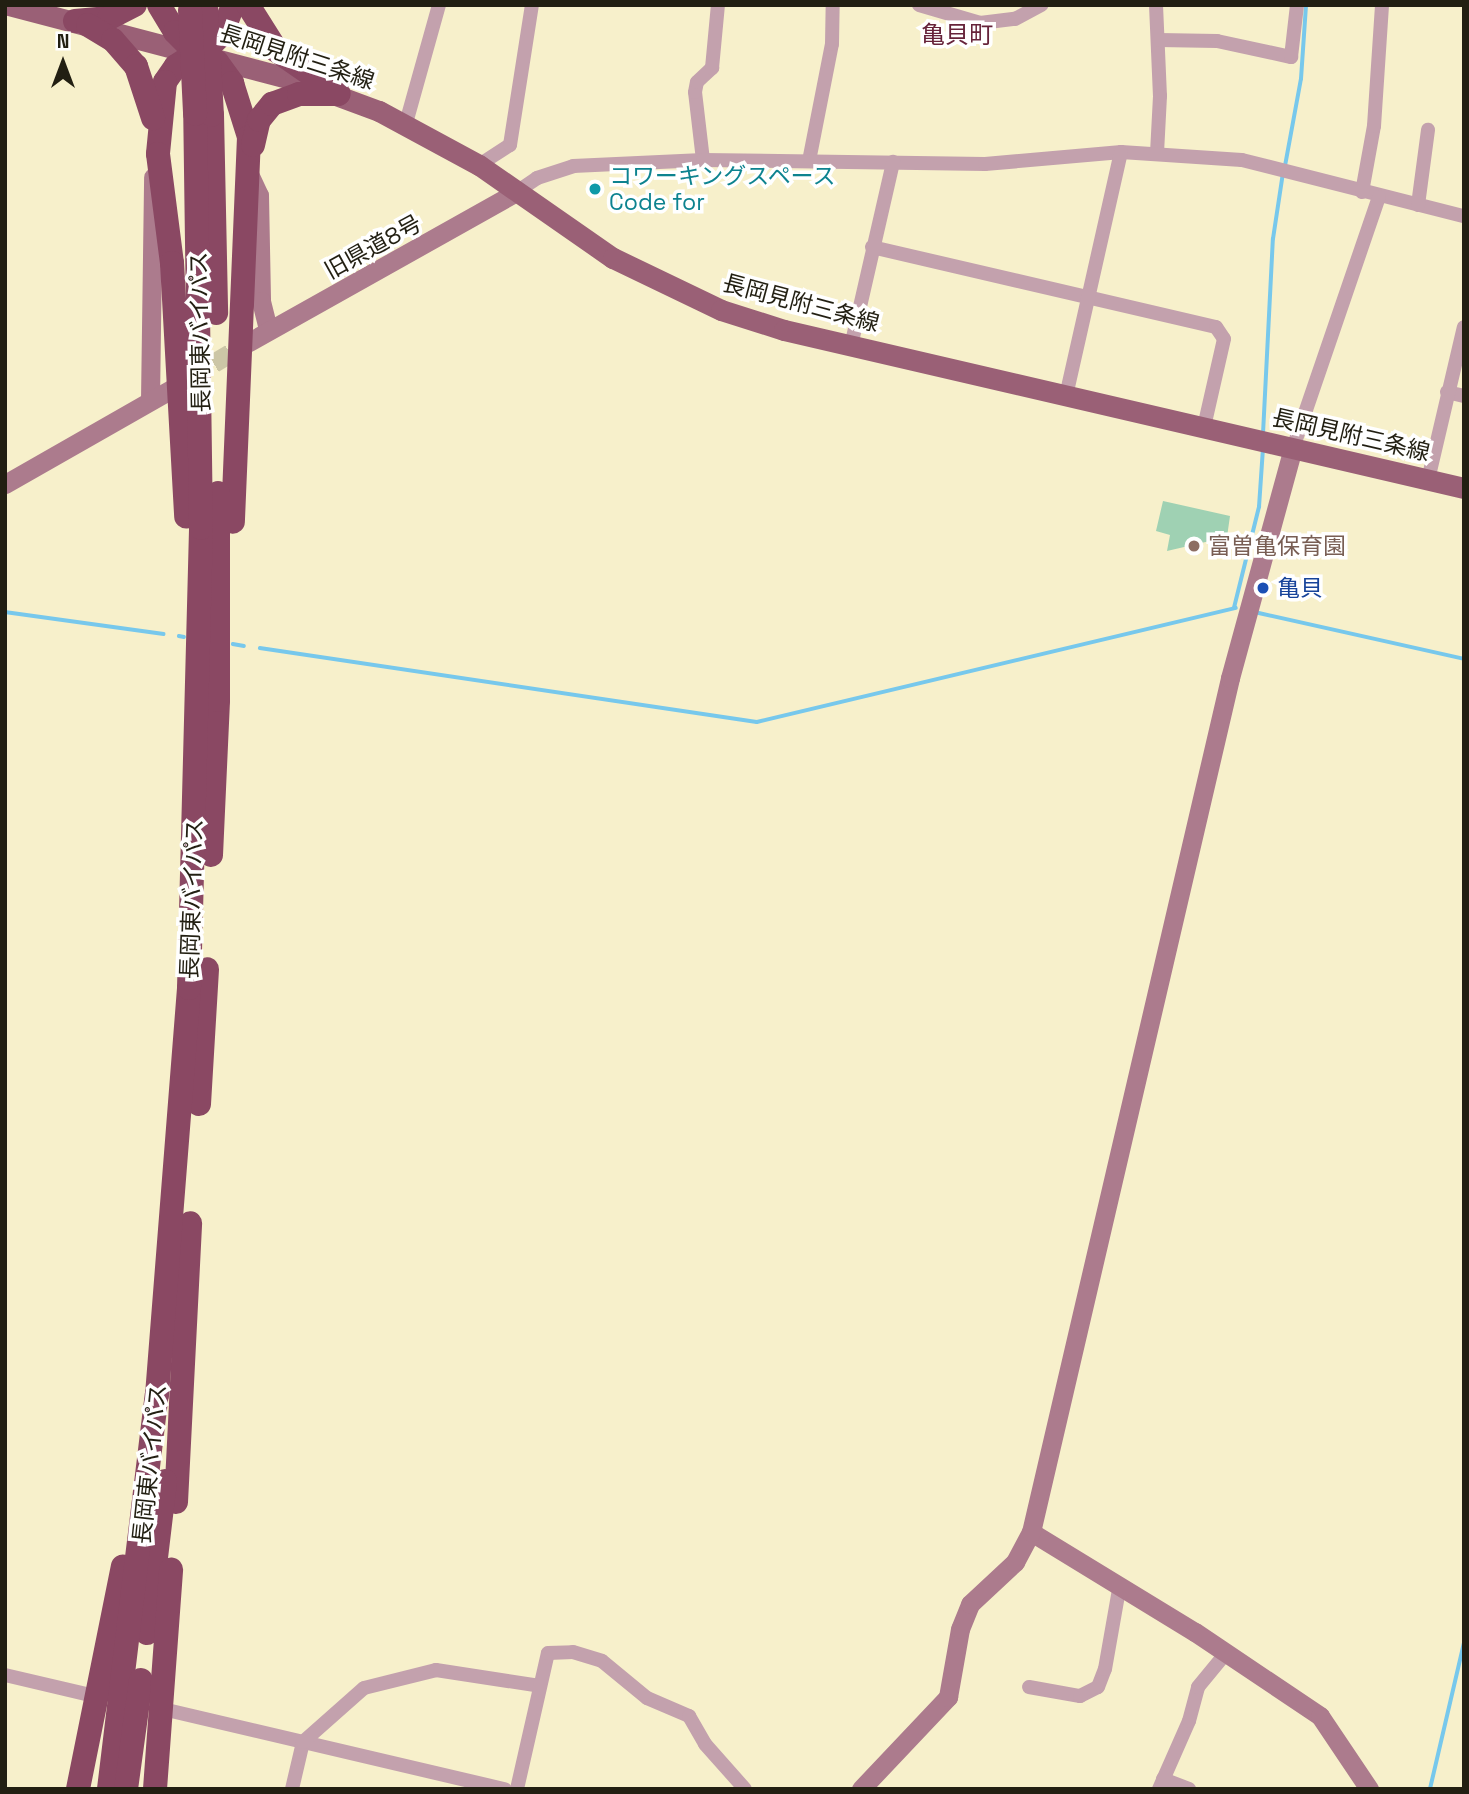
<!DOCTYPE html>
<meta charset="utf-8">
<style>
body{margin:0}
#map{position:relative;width:1469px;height:1794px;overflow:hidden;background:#f7f0cb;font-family:"Space Grotesk","Noto Sans JP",sans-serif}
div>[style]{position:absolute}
.green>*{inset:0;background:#9fd1b3}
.stream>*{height:3.5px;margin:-1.75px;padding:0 1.75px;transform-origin:1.75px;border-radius:1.75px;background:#77c8ec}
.secondary-tunnel>*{height:19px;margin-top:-9.5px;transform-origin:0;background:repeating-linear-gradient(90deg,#ccc6a6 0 19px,transparent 0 29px)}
.street>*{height:14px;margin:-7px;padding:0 7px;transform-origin:7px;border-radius:7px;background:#c3a1ad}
.secondary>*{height:19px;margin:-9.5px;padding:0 9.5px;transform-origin:9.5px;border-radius:9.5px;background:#ac7b8d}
.primary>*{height:21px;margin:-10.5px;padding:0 10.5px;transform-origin:10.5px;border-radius:10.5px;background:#9a6076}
.highway>*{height:24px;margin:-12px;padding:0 12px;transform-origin:12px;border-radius:12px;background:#8a4863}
.highway-bridge>*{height:24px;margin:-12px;padding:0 12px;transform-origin:12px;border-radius:12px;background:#8a4863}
.dots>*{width:19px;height:19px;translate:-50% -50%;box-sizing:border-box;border:4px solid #fff;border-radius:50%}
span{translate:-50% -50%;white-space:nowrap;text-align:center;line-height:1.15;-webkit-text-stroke:7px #fff;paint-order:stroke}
.street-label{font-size:23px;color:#221f12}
.culture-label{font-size:23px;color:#0d838f}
.left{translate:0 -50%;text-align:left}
.education-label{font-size:23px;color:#785e54}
.transit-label{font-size:23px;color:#164399}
.neighbourhood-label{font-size:24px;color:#66233a}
.frame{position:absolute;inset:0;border:7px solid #221f12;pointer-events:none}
.north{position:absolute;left:28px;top:28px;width:70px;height:70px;-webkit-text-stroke:5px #fff;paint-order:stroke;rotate:0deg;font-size:19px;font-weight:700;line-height:28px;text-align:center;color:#221f12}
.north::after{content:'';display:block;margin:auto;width:24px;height:32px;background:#221f12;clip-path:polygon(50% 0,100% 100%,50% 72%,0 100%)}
</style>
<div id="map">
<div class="green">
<i style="clip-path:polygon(1163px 501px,1230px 516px,1227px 537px,1167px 551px,1170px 535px,1156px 531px)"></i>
</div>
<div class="stream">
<i style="left:1285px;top:166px;width:88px;rotate:-79.6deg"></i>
<i style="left:1301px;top:79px;width:74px;rotate:-86.1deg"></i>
<i style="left:1263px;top:434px;width:195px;rotate:-87.1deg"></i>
<i style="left:1273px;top:239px;width:67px;rotate:-81.4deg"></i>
<i style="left:1234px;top:608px;width:104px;rotate:-76.1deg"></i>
<i style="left:1259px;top:507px;width:58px;rotate:-86.1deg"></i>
<i style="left:5px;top:612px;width:160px;rotate:7.9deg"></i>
<i style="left:1259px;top:613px;width:210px;rotate:12.6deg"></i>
<i style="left:179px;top:636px;width:5px;rotate:11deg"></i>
<i style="left:233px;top:644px;width:11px;rotate:10deg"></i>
<i style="left:260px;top:648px;width:502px;rotate:8.47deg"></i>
<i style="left:757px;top:722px;width:492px;rotate:-13.4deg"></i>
<i style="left:1430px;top:1789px;width:150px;rotate:-76.9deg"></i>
</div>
<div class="secondary-tunnel">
<i style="left:189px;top:378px;width:70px;rotate:-31deg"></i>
</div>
<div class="street">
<i style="left:919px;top:5px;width:64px;rotate:16.4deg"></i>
<i style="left:980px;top:23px;width:35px;rotate:-7deg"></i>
<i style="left:1015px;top:19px;width:30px;rotate:-28deg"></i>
<i style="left:1156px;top:5px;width:91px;rotate:87.5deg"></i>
<i style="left:1160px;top:96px;width:58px;rotate:93deg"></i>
<i style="left:1159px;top:40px;width:58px;rotate:1deg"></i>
<i style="left:1217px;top:41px;width:76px;rotate:12.2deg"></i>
<i style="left:1291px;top:57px;width:52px;rotate:-83.4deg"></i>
<i style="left:406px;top:123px;width:123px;rotate:-74.4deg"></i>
<i style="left:703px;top:160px;width:68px;rotate:-96.7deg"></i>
<i style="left:695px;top:92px;width:10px;rotate:-79deg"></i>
<i style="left:697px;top:82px;width:21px;rotate:-43deg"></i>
<i style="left:712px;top:68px;width:63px;rotate:-84.6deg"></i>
<i style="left:809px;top:161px;width:119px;rotate:-78.9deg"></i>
<i style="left:832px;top:44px;width:39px;rotate:-89deg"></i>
<i style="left:479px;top:165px;width:37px;rotate:-33deg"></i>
<i style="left:510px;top:145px;width:142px;rotate:-81.1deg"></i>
<i style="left:518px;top:191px;width:23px;rotate:-34deg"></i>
<i style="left:537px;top:178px;width:38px;rotate:-18deg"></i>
<i style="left:573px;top:166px;width:130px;rotate:-2.6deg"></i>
<i style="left:703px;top:160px;width:282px;rotate:0.8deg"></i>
<i style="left:985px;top:164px;width:137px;rotate:-5deg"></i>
<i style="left:1121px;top:152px;width:121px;rotate:3.8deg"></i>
<i style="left:1242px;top:160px;width:229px;rotate:14.2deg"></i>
<i style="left:1362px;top:192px;width:67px;rotate:-79.7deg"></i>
<i style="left:1374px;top:126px;width:121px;rotate:-86.2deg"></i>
<i style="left:1418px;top:205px;width:76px;rotate:-82.4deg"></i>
<i style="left:872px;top:247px;width:353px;rotate:13.1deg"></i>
<i style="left:1216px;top:327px;width:14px;rotate:56deg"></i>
<i style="left:1224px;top:339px;width:90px;rotate:102.8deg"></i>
<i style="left:851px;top:346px;width:189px;rotate:-77.1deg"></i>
<i style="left:1447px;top:392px;width:17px;rotate:13deg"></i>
<i style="left:1066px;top:396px;width:250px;rotate:-77.3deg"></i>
<i style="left:1293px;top:448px;width:265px;rotate:-71.1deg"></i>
<i style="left:1428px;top:480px;width:157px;rotate:-76.8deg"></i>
<i style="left:5px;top:1675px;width:87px;rotate:13.2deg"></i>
<i style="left:1029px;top:1687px;width:52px;rotate:10deg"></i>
<i style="left:1080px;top:1696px;width:20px;rotate:-27deg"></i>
<i style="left:1098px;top:1687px;width:19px;rotate:-69deg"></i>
<i style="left:1105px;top:1669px;width:86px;rotate:-80deg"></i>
<i style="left:167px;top:1710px;width:347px;rotate:13.2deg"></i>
<i style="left:1163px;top:1779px;width:28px;rotate:21deg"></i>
<i style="left:292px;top:1789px;width:48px;rotate:-76.8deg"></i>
<i style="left:303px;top:1742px;width:81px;rotate:-41.5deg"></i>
<i style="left:364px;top:1688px;width:74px;rotate:-14deg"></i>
<i style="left:436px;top:1670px;width:105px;rotate:8.7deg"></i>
<i style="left:517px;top:1789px;width:139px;rotate:-77.2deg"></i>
<i style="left:548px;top:1653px;width:25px;rotate:-2deg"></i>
<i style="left:573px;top:1652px;width:30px;rotate:17deg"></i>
<i style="left:602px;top:1661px;width:58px;rotate:39.4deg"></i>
<i style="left:647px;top:1698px;width:46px;rotate:23.2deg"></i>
<i style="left:689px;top:1716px;width:32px;rotate:60deg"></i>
<i style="left:705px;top:1744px;width:60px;rotate:48.4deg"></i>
<i style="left:1159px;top:1789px;width:74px;rotate:-66.2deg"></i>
<i style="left:1189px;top:1721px;width:35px;rotate:-75deg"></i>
<i style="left:1198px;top:1687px;width:44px;rotate:-50.5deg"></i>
</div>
<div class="secondary">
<i style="left:250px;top:176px;width:21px;rotate:65deg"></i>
<i style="left:259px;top:195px;width:106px;rotate:88.9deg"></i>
<i style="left:261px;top:301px;width:30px;rotate:76deg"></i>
<i style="left:249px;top:342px;width:308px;rotate:-29.3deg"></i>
<i style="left:150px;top:400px;width:223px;rotate:-89.2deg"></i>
<i style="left:5px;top:484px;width:193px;rotate:-29.7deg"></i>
<i style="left:1031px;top:1532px;width:192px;rotate:31.4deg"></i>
<i style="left:1195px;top:1632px;width:151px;rotate:33.9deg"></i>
<i style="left:1320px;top:1716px;width:88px;rotate:56.1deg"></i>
<i style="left:861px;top:1789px;width:127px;rotate:-46.6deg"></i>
<i style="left:948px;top:1697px;width:69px;rotate:-80deg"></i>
<i style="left:960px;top:1629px;width:27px;rotate:-68deg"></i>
<i style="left:970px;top:1604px;width:62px;rotate:-43deg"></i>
<i style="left:1015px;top:1562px;width:34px;rotate:-62deg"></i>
<i style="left:1031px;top:1532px;width:877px;rotate:-76.88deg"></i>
<i style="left:1230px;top:678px;width:238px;rotate:-74.7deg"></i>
</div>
<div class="primary">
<i style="left:9px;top:5px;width:296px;rotate:14.7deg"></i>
<i style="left:295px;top:80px;width:90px;rotate:20.3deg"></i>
<i style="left:379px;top:111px;width:114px;rotate:28.4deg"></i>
<i style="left:479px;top:165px;width:163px;rotate:34.8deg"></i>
<i style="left:613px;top:258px;width:120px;rotate:25.7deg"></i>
<i style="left:721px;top:310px;width:66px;rotate:17.6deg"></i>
<i style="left:784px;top:330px;width:698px;rotate:13.08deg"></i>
</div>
<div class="highway">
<i style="left:159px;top:5px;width:31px;rotate:59deg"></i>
<i style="left:175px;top:32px;width:30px;rotate:45deg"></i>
<i style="left:196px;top:53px;width:24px;rotate:147deg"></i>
<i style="left:176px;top:66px;width:19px;rotate:125deg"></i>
<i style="left:165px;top:82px;width:72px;rotate:95.6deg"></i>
<i style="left:158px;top:154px;width:110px;rotate:82.7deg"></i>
<i style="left:172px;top:263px;width:254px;rotate:86.8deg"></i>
<i style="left:233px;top:5px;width:31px;rotate:111deg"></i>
<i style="left:222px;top:34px;width:29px;rotate:136deg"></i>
<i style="left:201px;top:54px;width:18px;rotate:27deg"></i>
<i style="left:217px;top:62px;width:26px;rotate:54deg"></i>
<i style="left:232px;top:83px;width:57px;rotate:72.5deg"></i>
<i style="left:249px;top:137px;width:385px;rotate:92.4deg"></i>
<i style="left:248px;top:5px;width:54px;rotate:57.8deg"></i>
<i style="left:277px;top:51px;width:75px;rotate:34.7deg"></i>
<i style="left:75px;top:21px;width:34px;rotate:-5deg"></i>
<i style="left:109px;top:18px;width:29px;rotate:-27deg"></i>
<i style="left:88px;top:25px;width:29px;rotate:31deg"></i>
<i style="left:113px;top:40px;width:35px;rotate:49deg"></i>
<i style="left:136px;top:66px;width:55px;rotate:71.9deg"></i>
<i style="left:212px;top:115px;width:198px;rotate:88.8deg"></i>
<i style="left:253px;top:145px;width:26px;rotate:-77deg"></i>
<i style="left:259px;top:120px;width:21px;rotate:-51deg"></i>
<i style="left:272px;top:104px;width:29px;rotate:-20deg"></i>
<i style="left:299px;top:94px;width:39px"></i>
<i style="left:211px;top:855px;width:155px;rotate:-87.4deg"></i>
<i style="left:218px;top:700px;width:207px;rotate:-90deg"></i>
<i style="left:199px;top:1104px;width:135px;rotate:-86.6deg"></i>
<i style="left:176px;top:1502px;width:279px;rotate:-87.1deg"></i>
<i style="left:147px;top:1633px;width:153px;rotate:-83.2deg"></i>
<i style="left:78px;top:1789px;width:227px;rotate:-78.6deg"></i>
<i style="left:109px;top:1789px;width:397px;rotate:-83.1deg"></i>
<i style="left:157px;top:1395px;width:408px;rotate:-85.5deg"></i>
<i style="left:189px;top:988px;width:460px;rotate:-88.5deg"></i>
<i style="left:201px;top:528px;width:414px;rotate:-90.8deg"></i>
<i style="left:126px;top:1789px;width:110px;rotate:-82.2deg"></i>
<i style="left:155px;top:1789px;width:220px;rotate:-85.8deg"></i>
</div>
<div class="highway-bridge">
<i style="left:206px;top:5px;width:110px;rotate:86.9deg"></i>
<i style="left:190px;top:10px;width:104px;rotate:87.2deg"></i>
</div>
<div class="dots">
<i style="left:595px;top:189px;background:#0f9aa8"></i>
<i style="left:1194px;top:546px;background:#8d6e63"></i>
<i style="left:1263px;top:588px;background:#1a4fb4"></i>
</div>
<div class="street-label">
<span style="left:297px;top:57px;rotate:18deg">長岡見附三条線</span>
<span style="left:373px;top:247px;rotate:-29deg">旧県道8号</span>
<span style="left:801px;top:303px;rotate:15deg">長岡見附三条線</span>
<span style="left:200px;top:332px;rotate:-91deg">長岡東バイパス</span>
<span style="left:1351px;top:435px;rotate:13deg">長岡見附三条線</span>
<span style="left:192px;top:899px;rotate:-88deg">長岡東バイパス</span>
<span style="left:150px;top:1464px;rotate:-84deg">長岡東バイパス</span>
</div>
<div class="culture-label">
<span class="left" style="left:609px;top:189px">コワーキングスペース<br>Code for</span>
</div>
<div class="education-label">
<span class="left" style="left:1208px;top:546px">富曽亀保育園</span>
</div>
<div class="transit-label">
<span class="left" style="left:1277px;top:588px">亀貝</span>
</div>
<div class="neighbourhood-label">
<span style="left:957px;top:35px">亀貝町</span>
</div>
<div class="frame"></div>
<div class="north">N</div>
</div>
